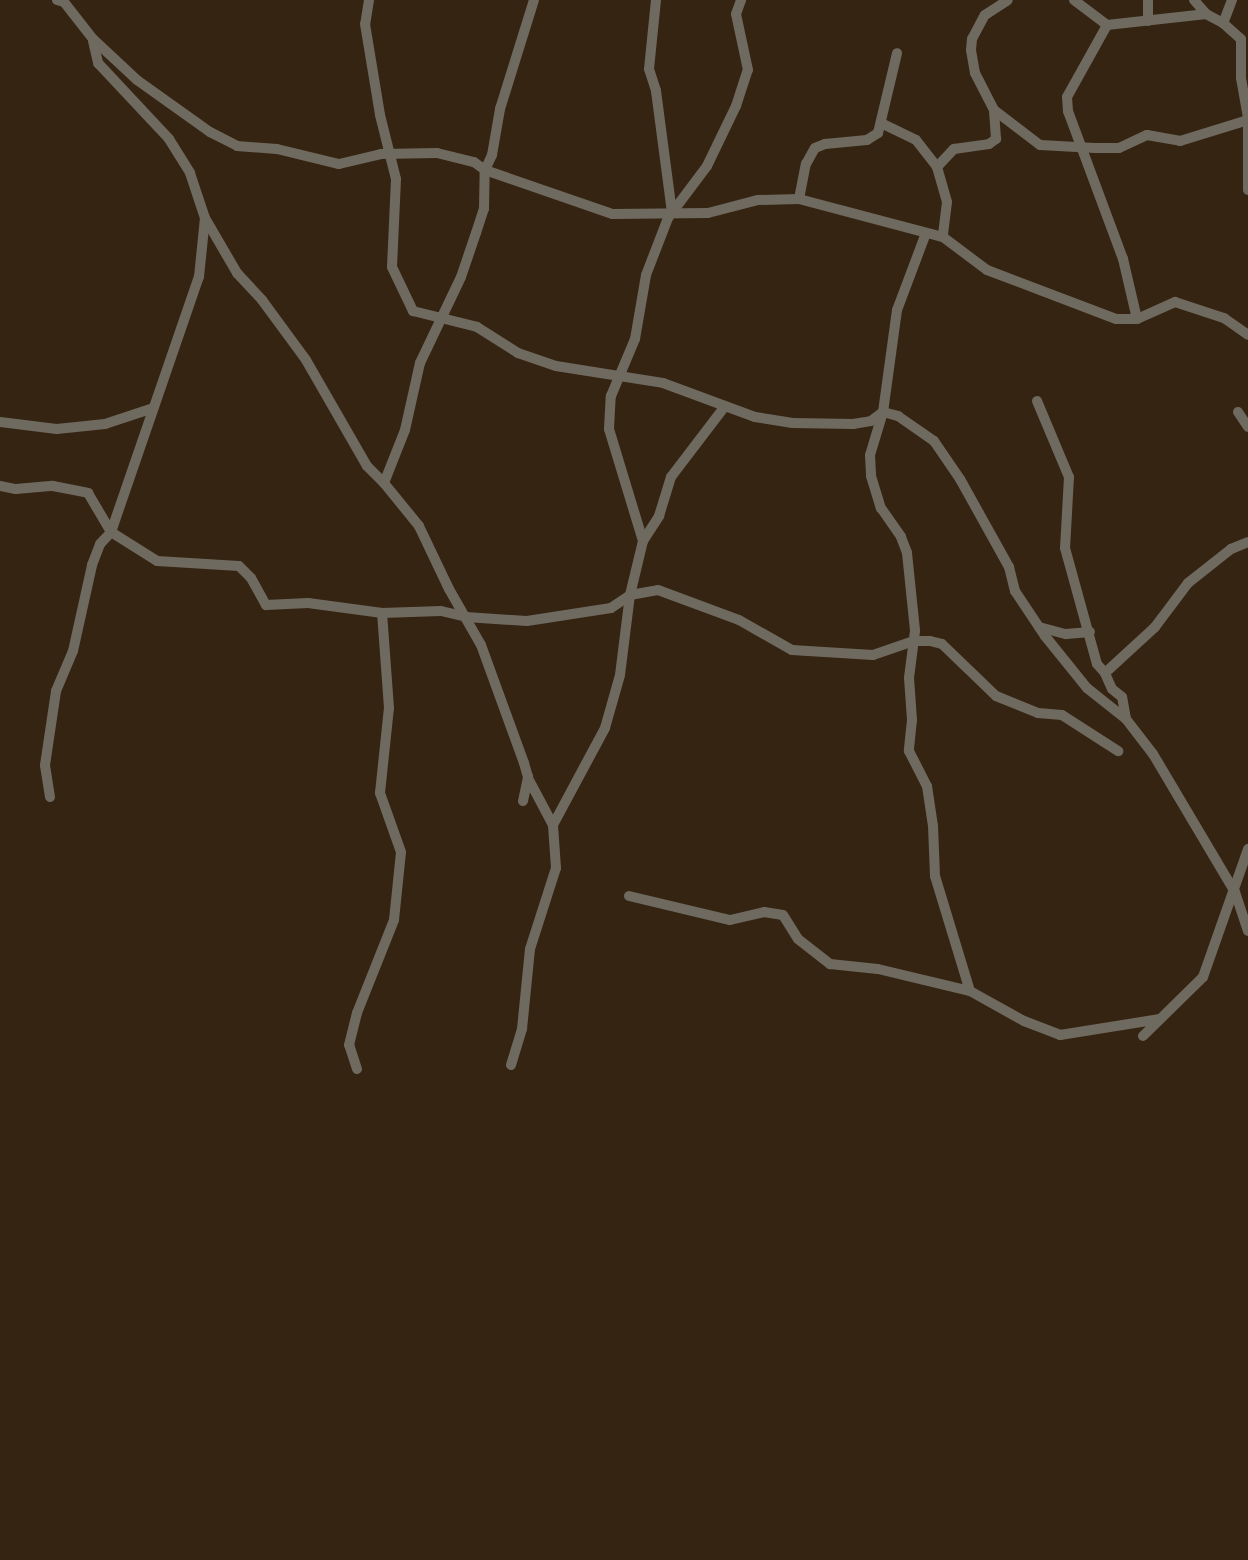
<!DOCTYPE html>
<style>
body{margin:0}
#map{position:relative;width:1248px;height:1560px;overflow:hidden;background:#362412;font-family:Lato,sans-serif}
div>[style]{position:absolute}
.street>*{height:10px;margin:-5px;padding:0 5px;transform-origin:5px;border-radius:5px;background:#6f6a5f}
span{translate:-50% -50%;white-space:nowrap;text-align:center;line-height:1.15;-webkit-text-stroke:8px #2c1b08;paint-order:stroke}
</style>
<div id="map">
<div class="street">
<i style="left:57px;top:0;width:7px;rotate:16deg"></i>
<i style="left:64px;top:2px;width:47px;rotate:51.9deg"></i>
<i style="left:93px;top:39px;width:60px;rotate:43deg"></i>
<i style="left:137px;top:80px;width:90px;rotate:35.5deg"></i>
<i style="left:210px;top:132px;width:30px;rotate:27deg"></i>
<i style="left:237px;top:146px;width:40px;rotate:4.3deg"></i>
<i style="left:277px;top:149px;width:64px;rotate:13.6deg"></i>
<i style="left:339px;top:164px;width:43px;rotate:-13.4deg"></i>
<i style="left:381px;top:154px;width:56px;rotate:-1deg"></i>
<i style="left:437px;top:153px;width:38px;rotate:14deg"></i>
<i style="left:474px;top:162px;width:14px;rotate:36deg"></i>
<i style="left:485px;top:170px;width:134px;rotate:19.1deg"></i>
<i style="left:612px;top:214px;width:96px;rotate:-0.6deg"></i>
<i style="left:708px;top:213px;width:52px;rotate:-14.6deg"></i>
<i style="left:758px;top:200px;width:41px;rotate:-1.4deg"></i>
<i style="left:799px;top:199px;width:149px;rotate:14.8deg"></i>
<i style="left:943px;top:237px;width:55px;rotate:36.9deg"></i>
<i style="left:987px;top:270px;width:138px;rotate:20.8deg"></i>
<i style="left:1116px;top:319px;width:21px"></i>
<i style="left:1137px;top:319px;width:42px;rotate:-24.1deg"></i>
<i style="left:1175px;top:302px;width:52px;rotate:18.1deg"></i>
<i style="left:1224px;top:318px;width:29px;rotate:35deg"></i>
<i style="left:369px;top:0;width:24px;rotate:99deg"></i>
<i style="left:365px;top:24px;width:92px;rotate:80.6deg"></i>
<i style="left:380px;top:115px;width:66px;rotate:76deg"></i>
<i style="left:396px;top:179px;width:88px;rotate:92.6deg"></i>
<i style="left:392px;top:267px;width:49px;rotate:64.5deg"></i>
<i style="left:413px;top:311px;width:66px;rotate:14deg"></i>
<i style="left:477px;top:327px;width:49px;rotate:32.4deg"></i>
<i style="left:518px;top:353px;width:40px;rotate:18.9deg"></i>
<i style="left:556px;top:366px;width:108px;rotate:9deg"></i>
<i style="left:663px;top:383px;width:98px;rotate:20.3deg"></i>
<i style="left:755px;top:417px;width:38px;rotate:9deg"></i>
<i style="left:793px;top:423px;width:60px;rotate:1deg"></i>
<i style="left:853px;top:424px;width:18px;rotate:-9deg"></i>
<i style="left:871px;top:421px;width:15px;rotate:-37deg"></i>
<i style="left:883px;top:412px;width:16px;rotate:15deg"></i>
<i style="left:898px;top:416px;width:44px;rotate:34.8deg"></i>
<i style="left:934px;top:441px;width:46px;rotate:55.6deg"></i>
<i style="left:960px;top:479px;width:101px;rotate:60.9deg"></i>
<i style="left:1009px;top:567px;width:25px;rotate:76deg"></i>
<i style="left:1015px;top:591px;width:54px;rotate:56.3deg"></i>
<i style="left:1045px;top:636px;width:67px;rotate:51.1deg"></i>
<i style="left:1087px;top:688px;width:50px;rotate:38.5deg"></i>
<i style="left:1126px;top:719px;width:44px;rotate:52.4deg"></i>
<i style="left:1153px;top:754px;width:161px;rotate:59.3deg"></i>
<i style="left:1235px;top:892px;width:41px;rotate:71.6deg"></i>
<i style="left:656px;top:0;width:69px;rotate:95.8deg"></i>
<i style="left:649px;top:69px;width:23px;rotate:72deg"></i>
<i style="left:656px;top:91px;width:122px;rotate:82.5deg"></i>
<i style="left:1074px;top:0;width:41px;rotate:37.1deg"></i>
<i style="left:1194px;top:0;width:18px;rotate:49deg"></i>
<i style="left:1206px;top:14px;width:19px;rotate:28deg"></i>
<i style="left:1232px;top:0;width:25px;rotate:111deg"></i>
<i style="left:1223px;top:23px;width:24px;rotate:42deg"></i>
<i style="left:1241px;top:39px;width:39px;rotate:90deg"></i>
<i style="left:1241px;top:78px;width:40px;rotate:80deg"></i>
<i style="left:1148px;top:21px;width:21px;rotate:-90deg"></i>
<i style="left:93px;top:41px;width:23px;rotate:77deg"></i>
<i style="left:98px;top:63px;width:104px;rotate:46.9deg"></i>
<i style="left:169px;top:139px;width:40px;rotate:58deg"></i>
<i style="left:190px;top:173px;width:47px;rotate:71.6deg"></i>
<i style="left:205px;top:218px;width:64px;rotate:59.8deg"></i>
<i style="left:237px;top:273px;width:37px;rotate:47deg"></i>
<i style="left:262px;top:300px;width:74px;rotate:53.7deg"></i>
<i style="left:306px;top:360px;width:122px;rotate:60.1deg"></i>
<i style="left:367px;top:466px;width:24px;rotate:45deg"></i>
<i style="left:994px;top:110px;width:58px;rotate:37.3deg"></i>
<i style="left:1040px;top:145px;width:55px;rotate:3.1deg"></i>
<i style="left:1095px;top:148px;width:24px"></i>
<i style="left:1119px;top:148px;width:31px;rotate:-25deg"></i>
<i style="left:1147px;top:135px;width:34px;rotate:10deg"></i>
<i style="left:1180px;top:141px;width:71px;rotate:-17.2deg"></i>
<i style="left:881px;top:123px;width:39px;rotate:26deg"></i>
<i style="left:916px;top:140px;width:34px;rotate:52deg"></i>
<i style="left:937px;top:167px;width:36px;rotate:74deg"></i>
<i style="left:947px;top:202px;width:35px;rotate:97deg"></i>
<i style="left:1248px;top:123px;width:67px;rotate:90deg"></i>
<i style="left:937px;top:167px;width:25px;rotate:-47deg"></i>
<i style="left:954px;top:149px;width:35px;rotate:-8deg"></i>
<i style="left:989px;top:144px;width:9px;rotate:-36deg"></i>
<i style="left:996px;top:139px;width:29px;rotate:-94deg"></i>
<i style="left:994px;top:110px;width:42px;rotate:-117.2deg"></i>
<i style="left:975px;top:73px;width:23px;rotate:-100deg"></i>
<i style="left:971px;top:50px;width:11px;rotate:-85deg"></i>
<i style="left:972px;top:39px;width:27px;rotate:-62deg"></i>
<i style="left:985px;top:15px;width:27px;rotate:-33deg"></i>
<i style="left:799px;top:199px;width:36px;rotate:-79deg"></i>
<i style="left:806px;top:164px;width:18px;rotate:-61deg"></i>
<i style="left:815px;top:148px;width:11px;rotate:-22deg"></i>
<i style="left:825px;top:144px;width:42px;rotate:-5.4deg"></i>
<i style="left:867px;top:140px;width:13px;rotate:-32deg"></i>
<i style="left:878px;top:133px;width:82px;rotate:-76.6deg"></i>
<i style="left:926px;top:233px;width:82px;rotate:110.6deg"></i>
<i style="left:897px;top:310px;width:103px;rotate:97.8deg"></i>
<i style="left:883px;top:412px;width:45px;rotate:106.8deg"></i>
<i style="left:870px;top:455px;width:21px;rotate:87deg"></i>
<i style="left:871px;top:476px;width:34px;rotate:73deg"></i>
<i style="left:881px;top:508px;width:35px;rotate:55deg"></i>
<i style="left:901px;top:537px;width:17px;rotate:69deg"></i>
<i style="left:907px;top:553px;width:78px;rotate:84.1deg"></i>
<i style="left:915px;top:631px;width:47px;rotate:97.3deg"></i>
<i style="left:909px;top:678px;width:42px;rotate:85.9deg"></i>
<i style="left:912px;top:720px;width:31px;rotate:96deg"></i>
<i style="left:909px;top:751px;width:39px;rotate:63deg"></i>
<i style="left:927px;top:786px;width:40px;rotate:81.5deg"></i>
<i style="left:933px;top:826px;width:50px;rotate:87.7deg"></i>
<i style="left:935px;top:876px;width:120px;rotate:73.1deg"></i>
<i style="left:1137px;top:319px;width:62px;rotate:-103.1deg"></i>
<i style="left:1123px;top:259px;width:158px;rotate:-110.4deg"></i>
<i style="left:1068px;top:111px;width:14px;rotate:-94deg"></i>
<i style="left:1067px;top:97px;width:82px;rotate:-60.9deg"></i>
<i style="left:1107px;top:25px;width:100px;rotate:-6.3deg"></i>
<i style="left:1037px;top:401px;width:82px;rotate:67.2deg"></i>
<i style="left:1069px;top:477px;width:71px;rotate:93.2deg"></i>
<i style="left:1065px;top:548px;width:120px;rotate:74.6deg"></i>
<i style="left:1097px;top:664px;width:12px;rotate:48deg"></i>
<i style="left:1238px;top:412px;width:18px;rotate:56deg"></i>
<i style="left:0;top:422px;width:57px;rotate:7deg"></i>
<i style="left:57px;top:429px;width:48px;rotate:-5.9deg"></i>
<i style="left:105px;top:424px;width:51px;rotate:-18.4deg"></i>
<i style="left:0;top:486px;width:16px;rotate:11deg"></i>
<i style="left:16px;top:489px;width:37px;rotate:-5deg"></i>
<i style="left:53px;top:486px;width:36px;rotate:11deg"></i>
<i style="left:88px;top:493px;width:45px;rotate:59.5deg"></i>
<i style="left:111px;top:532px;width:54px;rotate:32.2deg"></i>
<i style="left:157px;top:561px;width:82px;rotate:3.5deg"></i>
<i style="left:239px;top:566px;width:17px;rotate:45deg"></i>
<i style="left:251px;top:578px;width:31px;rotate:61deg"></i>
<i style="left:266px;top:605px;width:42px;rotate:-2.7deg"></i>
<i style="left:308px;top:603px;width:75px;rotate:7.7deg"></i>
<i style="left:382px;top:613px;width:59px;rotate:-1.9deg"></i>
<i style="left:441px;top:611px;width:26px;rotate:13deg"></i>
<i style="left:466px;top:617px;width:61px;rotate:3.8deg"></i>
<i style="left:527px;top:621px;width:85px;rotate:-8.8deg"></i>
<i style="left:611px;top:608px;width:23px;rotate:-34deg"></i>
<i style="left:630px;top:595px;width:28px;rotate:-10deg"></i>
<i style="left:658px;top:590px;width:86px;rotate:20.3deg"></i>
<i style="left:739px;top:620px;width:61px;rotate:29.5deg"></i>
<i style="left:792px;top:650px;width:81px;rotate:3.5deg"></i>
<i style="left:873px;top:655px;width:43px;rotate:-18.9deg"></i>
<i style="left:914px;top:641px;width:16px"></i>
<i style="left:930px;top:641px;width:12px;rotate:14deg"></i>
<i style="left:942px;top:644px;width:75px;rotate:43.9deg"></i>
<i style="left:996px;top:696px;width:45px;rotate:22deg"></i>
<i style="left:1038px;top:713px;width:24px;rotate:5deg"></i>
<i style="left:1062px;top:715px;width:67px;rotate:32.7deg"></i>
<i style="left:643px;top:541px;width:117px;rotate:-106.9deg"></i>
<i style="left:609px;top:429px;width:33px;rotate:-87deg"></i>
<i style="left:611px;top:396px;width:62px;rotate:-67.2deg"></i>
<i style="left:635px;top:339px;width:65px;rotate:-80.2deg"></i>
<i style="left:646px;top:275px;width:61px;rotate:-68.9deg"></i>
<i style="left:668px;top:218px;width:65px;rotate:-53.1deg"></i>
<i style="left:707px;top:166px;width:67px;rotate:-64.2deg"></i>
<i style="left:736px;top:106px;width:38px;rotate:-72deg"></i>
<i style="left:748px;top:70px;width:57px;rotate:-102.1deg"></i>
<i style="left:736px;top:14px;width:15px;rotate:-70deg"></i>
<i style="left:1039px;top:627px;width:28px;rotate:15deg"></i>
<i style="left:1066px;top:634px;width:24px;rotate:-5deg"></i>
<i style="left:1126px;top:719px;width:22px;rotate:-100deg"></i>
<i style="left:1122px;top:697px;width:13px;rotate:-141deg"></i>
<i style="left:1112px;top:689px;width:17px;rotate:-114deg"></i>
<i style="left:1105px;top:673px;width:68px;rotate:-42.6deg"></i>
<i style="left:1155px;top:627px;width:55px;rotate:-53.1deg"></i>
<i style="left:1188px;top:583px;width:55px;rotate:-38.3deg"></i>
<i style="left:1231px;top:549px;width:18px;rotate:-22deg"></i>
<i style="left:528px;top:778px;width:53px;rotate:62deg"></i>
<i style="left:50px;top:797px;width:32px;rotate:-99deg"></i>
<i style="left:45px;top:765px;width:75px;rotate:-81.5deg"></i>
<i style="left:56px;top:691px;width:43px;rotate:-67deg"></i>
<i style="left:73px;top:651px;width:88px;rotate:-77.5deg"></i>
<i style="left:92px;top:565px;width:22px;rotate:-69deg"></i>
<i style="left:100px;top:544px;width:16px;rotate:-47deg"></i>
<i style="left:111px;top:532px;width:270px;rotate:-71deg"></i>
<i style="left:199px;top:277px;width:59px;rotate:-84.2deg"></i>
<i style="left:523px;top:801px;width:25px;rotate:-78deg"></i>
<i style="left:528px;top:777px;width:15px;rotate:-106deg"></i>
<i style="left:524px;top:763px;width:126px;rotate:-110deg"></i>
<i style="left:481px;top:645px;width:64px;rotate:-119.7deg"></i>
<i style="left:449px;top:589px;width:70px;rotate:-115.5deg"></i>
<i style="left:419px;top:526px;width:55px;rotate:-129.1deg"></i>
<i style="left:384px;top:483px;width:57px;rotate:-68.4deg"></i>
<i style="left:405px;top:430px;width:69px;rotate:-77.4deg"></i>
<i style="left:420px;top:363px;width:95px;rotate:-64.5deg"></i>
<i style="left:461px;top:277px;width:46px;rotate:-71.2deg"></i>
<i style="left:476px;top:233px;width:25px;rotate:-72deg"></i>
<i style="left:484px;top:209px;width:39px;rotate:-89deg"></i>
<i style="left:485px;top:170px;width:17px;rotate:-65deg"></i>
<i style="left:492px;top:155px;width:47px;rotate:-80.1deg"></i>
<i style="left:500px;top:109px;width:114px;rotate:-72.7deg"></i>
<i style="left:629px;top:896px;width:104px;rotate:13.4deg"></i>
<i style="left:730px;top:920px;width:35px;rotate:-13deg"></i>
<i style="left:764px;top:912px;width:19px;rotate:9deg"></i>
<i style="left:783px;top:915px;width:28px;rotate:58deg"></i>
<i style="left:798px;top:939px;width:41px;rotate:38deg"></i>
<i style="left:830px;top:964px;width:48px;rotate:5.9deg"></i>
<i style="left:878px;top:969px;width:95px;rotate:13.4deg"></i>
<i style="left:970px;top:991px;width:62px;rotate:29.1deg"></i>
<i style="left:1024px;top:1021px;width:39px;rotate:21deg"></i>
<i style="left:1060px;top:1035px;width:101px;rotate:-9.1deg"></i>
<i style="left:1143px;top:1036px;width:84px;rotate:-44.5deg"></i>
<i style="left:1203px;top:977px;width:136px;rotate:-70.6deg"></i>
<i style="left:511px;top:1065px;width:38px;rotate:-73deg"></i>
<i style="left:522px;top:1029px;width:80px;rotate:-84.3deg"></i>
<i style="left:530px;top:949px;width:85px;rotate:-72.2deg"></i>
<i style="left:556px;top:868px;width:43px;rotate:-94deg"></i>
<i style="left:553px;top:825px;width:110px;rotate:-61.8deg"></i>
<i style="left:605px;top:728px;width:55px;rotate:-74.2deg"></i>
<i style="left:620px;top:675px;width:81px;rotate:-82.9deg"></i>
<i style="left:630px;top:595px;width:56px;rotate:-76.5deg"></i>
<i style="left:643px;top:541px;width:30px;rotate:-57deg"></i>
<i style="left:659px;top:516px;width:41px;rotate:-72.9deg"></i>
<i style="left:671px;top:477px;width:89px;rotate:-52.7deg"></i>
<i style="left:357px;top:1069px;width:25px;rotate:-108deg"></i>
<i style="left:349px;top:1045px;width:33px;rotate:-76deg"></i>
<i style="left:357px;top:1013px;width:100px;rotate:-68.3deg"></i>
<i style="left:394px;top:920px;width:68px;rotate:-84.1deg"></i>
<i style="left:401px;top:852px;width:63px;rotate:-109.6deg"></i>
<i style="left:380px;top:793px;width:85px;rotate:-84deg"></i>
<i style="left:389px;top:708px;width:95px;rotate:-94.2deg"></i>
</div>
</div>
